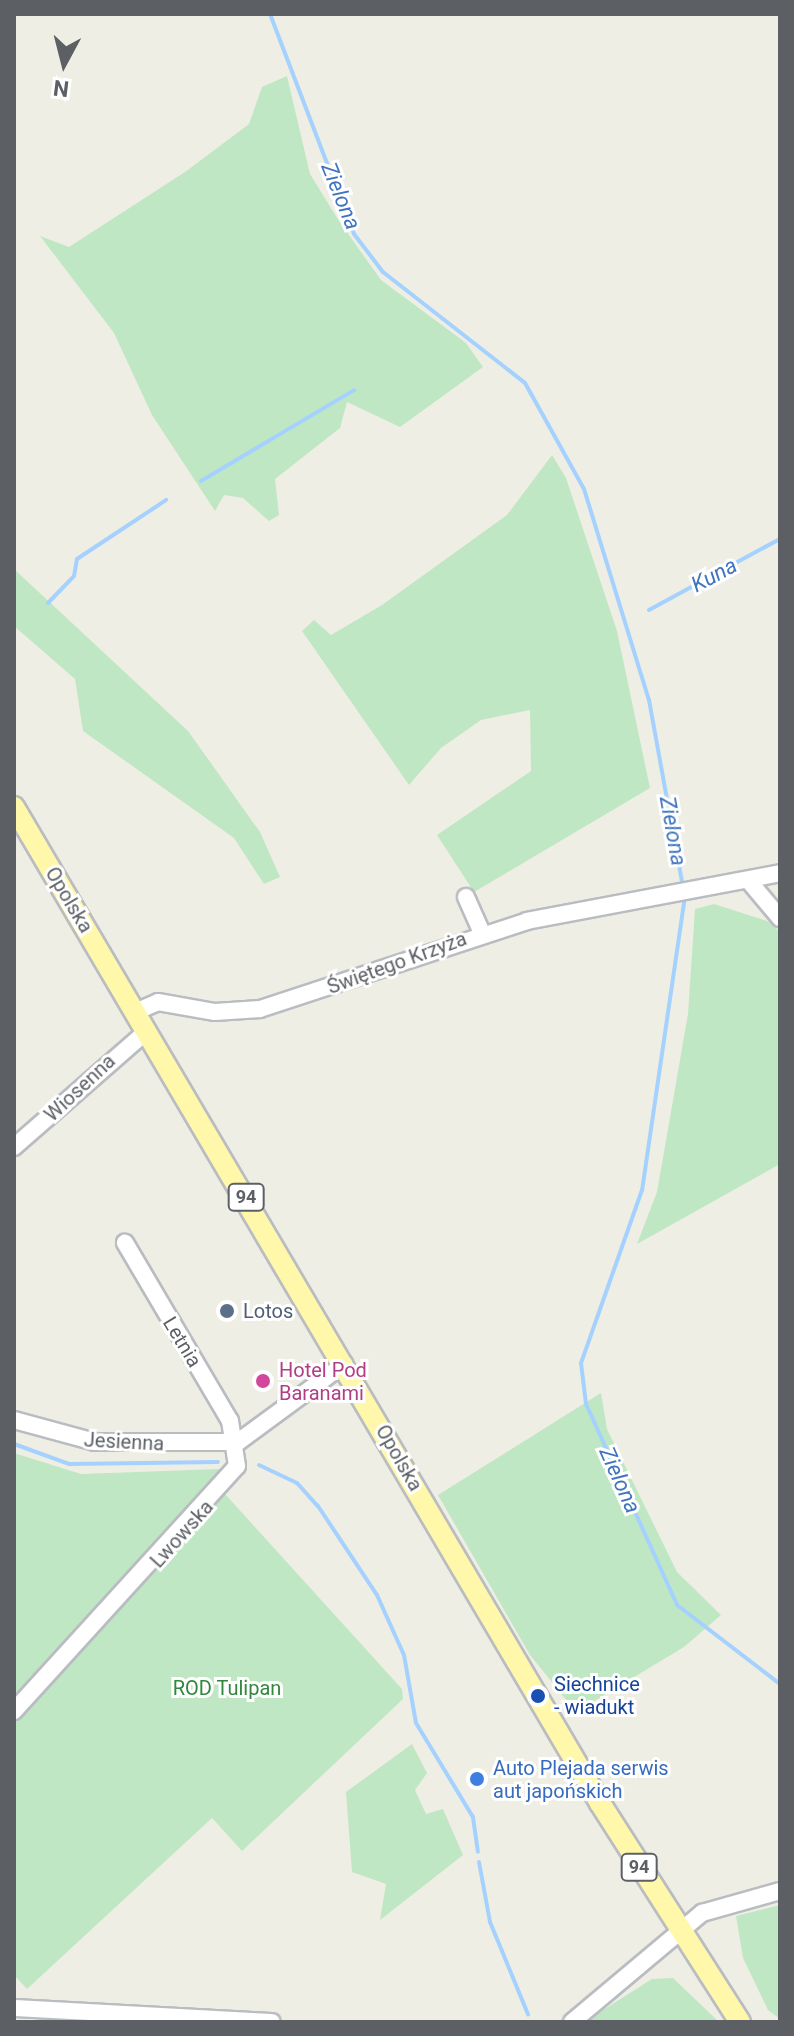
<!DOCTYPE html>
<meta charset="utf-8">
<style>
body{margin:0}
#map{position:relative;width:794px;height:2036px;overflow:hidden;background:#efeee4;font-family:Roboto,sans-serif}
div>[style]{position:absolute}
.green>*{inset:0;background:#c0e7c3}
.stream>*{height:4px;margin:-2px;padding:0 2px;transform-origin:2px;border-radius:2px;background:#a5d1ff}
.roads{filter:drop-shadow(2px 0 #b9bcc1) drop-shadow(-2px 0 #b9bcc1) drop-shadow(0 2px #b9bcc1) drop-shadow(0 -2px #b9bcc1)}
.minor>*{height:16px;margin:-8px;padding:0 8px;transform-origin:8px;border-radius:8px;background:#fff}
.major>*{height:20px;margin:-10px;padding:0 10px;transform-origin:10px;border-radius:10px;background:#fff8aa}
.dots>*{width:22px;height:22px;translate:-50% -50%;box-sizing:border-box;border:4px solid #fff;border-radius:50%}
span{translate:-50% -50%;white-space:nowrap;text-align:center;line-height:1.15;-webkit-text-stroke:6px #fff;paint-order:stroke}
.shield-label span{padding:2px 6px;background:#fff;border:2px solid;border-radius:6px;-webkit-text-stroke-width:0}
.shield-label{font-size:18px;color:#5c6065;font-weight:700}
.street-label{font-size:20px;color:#5c6065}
.service-label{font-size:20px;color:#4e5e75}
.left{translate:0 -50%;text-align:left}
.hotel-label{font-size:20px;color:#b23c85}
.transit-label{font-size:20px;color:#164399}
.park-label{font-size:20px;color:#32863d}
.shop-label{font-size:20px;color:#366cbe}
.water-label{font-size:22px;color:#4074be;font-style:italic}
.frame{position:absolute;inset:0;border:16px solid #5c6065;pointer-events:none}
.north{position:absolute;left:24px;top:24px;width:80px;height:80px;-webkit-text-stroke:6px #fff;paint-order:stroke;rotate:187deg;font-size:22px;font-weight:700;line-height:32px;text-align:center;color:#5c6065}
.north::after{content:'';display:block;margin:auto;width:28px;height:36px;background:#5c6065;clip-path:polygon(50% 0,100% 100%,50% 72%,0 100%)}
</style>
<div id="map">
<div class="green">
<i style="clip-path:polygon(287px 76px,310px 174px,339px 221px,381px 280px,466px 343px,483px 367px,400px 427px,347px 402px,340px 428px,275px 479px,279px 515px,269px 521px,243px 498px,224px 495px,215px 511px,152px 415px,114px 333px,40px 236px,69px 247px,185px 172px,249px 124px,262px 87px)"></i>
<i style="clip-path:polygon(552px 455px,566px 478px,617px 631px,650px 788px,474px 892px,437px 835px,531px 771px,530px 710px,481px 720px,441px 748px,409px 785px,302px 631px,314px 620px,331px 635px,382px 605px,507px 515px)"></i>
<i style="clip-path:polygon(14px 569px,188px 731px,260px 832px,280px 877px,264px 884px,234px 838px,83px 731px,75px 679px,14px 626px)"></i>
<i style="clip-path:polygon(714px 904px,770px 922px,780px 933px,780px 1164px,637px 1244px,657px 1192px,688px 1014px,695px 909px)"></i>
<i style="clip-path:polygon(601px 1393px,607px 1429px,677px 1572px,721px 1615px,684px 1647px,576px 1712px,530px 1655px,438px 1495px)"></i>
<i style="clip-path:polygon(14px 1453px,81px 1474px,219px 1469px,221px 1477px,14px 1701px)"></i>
<i style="clip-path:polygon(225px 1494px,402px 1689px,403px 1699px,242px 1851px,212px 1818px,27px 1989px,14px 1975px,14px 1722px)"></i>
<i style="clip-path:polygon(412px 1744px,427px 1773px,415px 1790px,426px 1814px,443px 1809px,463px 1855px,380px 1920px,386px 1884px,352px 1872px,346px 1792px)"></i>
<i style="clip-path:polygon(780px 1905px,780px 2019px,768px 2010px,743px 1958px,736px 1916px)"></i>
<i style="clip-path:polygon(673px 1978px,719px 2022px,584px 2022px,652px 1979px)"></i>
</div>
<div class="stream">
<i style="left:270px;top:14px;width:235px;rotate:69.1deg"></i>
<i style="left:354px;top:234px;width:48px;rotate:52.7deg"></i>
<i style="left:383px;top:272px;width:180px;rotate:38deg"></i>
<i style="left:525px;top:383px;width:121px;rotate:60.9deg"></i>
<i style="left:584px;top:489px;width:221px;rotate:72.9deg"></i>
<i style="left:649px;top:700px;width:191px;rotate:79.7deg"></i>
<i style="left:201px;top:481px;width:178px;rotate:-30.7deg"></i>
<i style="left:48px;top:603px;width:37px;rotate:-46deg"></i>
<i style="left:74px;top:576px;width:17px;rotate:-80deg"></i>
<i style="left:77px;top:559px;width:107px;rotate:-33.5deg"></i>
<i style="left:649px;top:610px;width:149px;rotate:-28.5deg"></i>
<i style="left:685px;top:896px;width:297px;rotate:98.3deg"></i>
<i style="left:642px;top:1190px;width:183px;rotate:109.4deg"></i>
<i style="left:581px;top:1363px;width:41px;rotate:83deg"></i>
<i style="left:586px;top:1404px;width:221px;rotate:65.6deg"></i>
<i style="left:677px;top:1605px;width:130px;rotate:37.5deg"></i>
<i style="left:14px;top:1444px;width:59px;rotate:20deg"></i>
<i style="left:69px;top:1464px;width:149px;rotate:-0.8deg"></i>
<i style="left:259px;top:1465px;width:42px;rotate:25.3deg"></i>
<i style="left:297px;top:1483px;width:31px;rotate:48deg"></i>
<i style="left:318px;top:1506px;width:107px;rotate:56.5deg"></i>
<i style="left:377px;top:1595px;width:66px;rotate:65.8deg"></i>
<i style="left:404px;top:1655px;width:69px;rotate:80deg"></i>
<i style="left:416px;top:1723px;width:110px;rotate:58.8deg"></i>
<i style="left:473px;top:1817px;width:35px;rotate:82deg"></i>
<i style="left:479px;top:1862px;width:61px;rotate:79.6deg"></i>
<i style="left:490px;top:1922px;width:100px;rotate:67.6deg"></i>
</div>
<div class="roads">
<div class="minor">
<i style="left:748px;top:880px;width:50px;rotate:49.9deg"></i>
<i style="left:466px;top:897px;width:39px;rotate:66deg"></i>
<i style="left:135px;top:1012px;width:25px;rotate:-23deg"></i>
<i style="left:158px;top:1002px;width:58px;rotate:10deg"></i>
<i style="left:215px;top:1012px;width:45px;rotate:-3.8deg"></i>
<i style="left:260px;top:1009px;width:281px;rotate:-18.2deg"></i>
<i style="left:527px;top:921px;width:258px;rotate:-10.7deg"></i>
<i style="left:14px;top:1147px;width:176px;rotate:-41.1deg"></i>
<i style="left:14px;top:1420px;width:84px;rotate:15.2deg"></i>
<i style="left:95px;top:1442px;width:143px"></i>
<i style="left:238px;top:1442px;width:132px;rotate:-36.3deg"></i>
<i style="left:14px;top:1711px;width:331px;rotate:-47.7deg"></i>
<i style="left:237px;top:1466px;width:46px;rotate:-98.8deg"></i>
<i style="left:230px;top:1421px;width:207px;rotate:-120.5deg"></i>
<i style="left:14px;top:2008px;width:258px;rotate:3.1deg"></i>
<i style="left:572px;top:2022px;width:170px;rotate:-40deg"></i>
<i style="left:702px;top:1913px;width:81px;rotate:-15.8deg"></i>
</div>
<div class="major">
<i style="left:14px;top:807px;width:1156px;rotate:59.53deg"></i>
<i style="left:600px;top:1803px;width:260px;rotate:57.4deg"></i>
</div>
</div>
<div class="dots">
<i style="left:227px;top:1311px;background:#5c6f8a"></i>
<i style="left:263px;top:1381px;background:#d1479c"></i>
<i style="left:538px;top:1696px;background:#1a4fb4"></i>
<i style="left:477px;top:1779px;background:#3f7fe0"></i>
</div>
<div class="shield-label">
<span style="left:246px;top:1197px">94</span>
<span style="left:639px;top:1867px">94</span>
</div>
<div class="street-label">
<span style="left:69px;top:900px;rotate:59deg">Opolska</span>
<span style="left:397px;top:963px;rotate:-20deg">Świętego Krzyża</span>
<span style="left:80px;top:1088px;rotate:-43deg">Wiosenna</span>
<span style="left:182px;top:1342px;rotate:59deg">Letnia</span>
<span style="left:124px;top:1442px;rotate:3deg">Jesienna</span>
<span style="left:399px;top:1458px;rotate:60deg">Opolska</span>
<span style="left:182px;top:1534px;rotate:-48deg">Lwowska</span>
</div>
<div class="service-label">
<span class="left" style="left:243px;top:1311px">Lotos</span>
</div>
<div class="hotel-label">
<span class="left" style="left:279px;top:1382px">Hotel Pod<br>Baranami</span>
</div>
<div class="transit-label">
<span class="left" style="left:554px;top:1696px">Siechnice<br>- wiadukt</span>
</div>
<div class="park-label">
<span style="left:227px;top:1688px">ROD Tulipan</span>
</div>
<div class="shop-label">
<span class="left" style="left:493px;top:1780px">Auto Plejada serwis<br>aut japońskich</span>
</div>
<div class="water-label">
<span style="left:341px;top:196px;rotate:68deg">Zielona</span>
<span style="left:714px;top:575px;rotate:-28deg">Kuna</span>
<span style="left:673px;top:831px;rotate:80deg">Zielona</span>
<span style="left:620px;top:1480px;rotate:66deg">Zielona</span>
</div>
<div class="frame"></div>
<div class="north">N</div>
</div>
